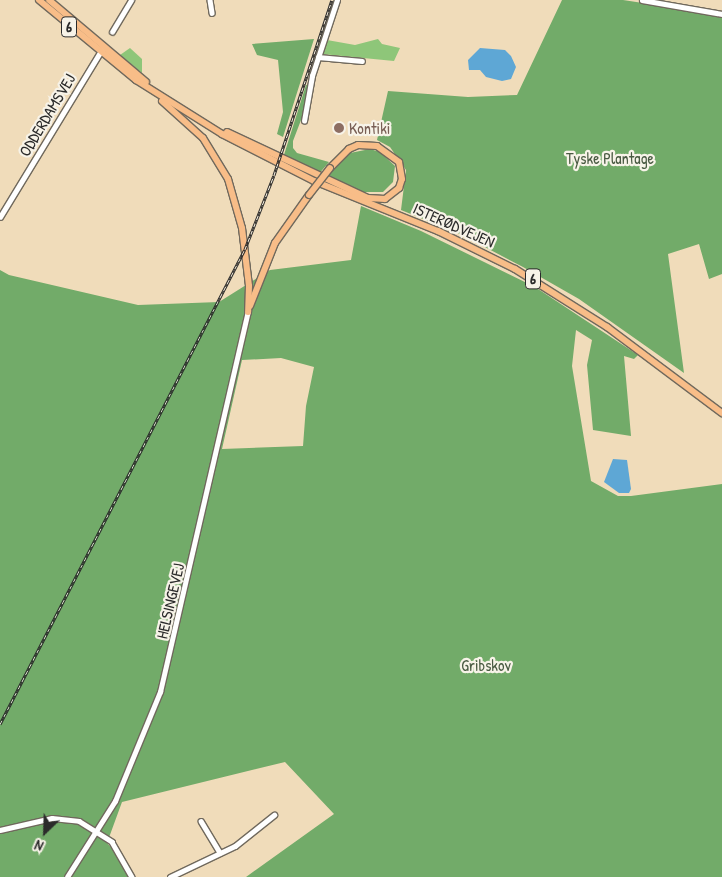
<!DOCTYPE html>
<meta charset="utf-8">
<style>
body{margin:0}
#map{position:relative;width:722px;height:877px;overflow:hidden;background:#f0dcba;font-family:"Patrick Hand",sans-serif}
div>[style]{position:absolute}
.green>*{inset:0;background:#8ec679}
.forest>*{inset:0;background:#72ab69}
.water>*{inset:0;background:#5ea7d5}
.roads{filter:drop-shadow(1px 0 #70695d) drop-shadow(-1px 0 #70695d) drop-shadow(0 1px #70695d) drop-shadow(0 -1px #70695d)}
.minor>*{height:4.5px;margin:-2.25px;padding:0 2.25px;transform-origin:2.25px;border-radius:2.25px;background:#fff}
.highway>*{height:6px;margin:-3px;padding:0 3px;transform-origin:3px;border-radius:3px;background:#f8bd88}
.rail>*{height:3px;margin-top:-1.5px;transform-origin:0;background:repeating-linear-gradient(90deg,#f7f3e8 0 4px,#2b2b2b 0 8px);box-sizing:border-box;border-block:1px solid #2b2b2b}
.bridges{filter:drop-shadow(1px 0 #70695d) drop-shadow(-1px 0 #70695d) drop-shadow(0 1px #70695d) drop-shadow(0 -1px #70695d)}
.highway-bridge>*{height:6px;margin:-3px;padding:0 3px;transform-origin:3px;border-radius:3px;background:#f8bd88}
.dots>*{width:14px;height:14px;translate:-50% -50%;box-sizing:border-box;border:2px solid #f7f3e8;border-radius:50%}
span{translate:-50% -50%;white-space:nowrap;text-align:center;line-height:1.15;-webkit-text-stroke:4.5px #f7f3e8;paint-order:stroke}
.shield-label span{padding:1px 4px;background:#f7f3e8;border:1px solid;border-radius:4px;-webkit-text-stroke-width:0}
.shield-label{font-size:15px;color:#2b2b2b;font-weight:700}
.street-label{font-size:16px;color:#2b2b2b}
.education-label{font-size:16px;color:#785e54}
.left{translate:0 -50%;text-align:left}
.park-label{font-size:16px;color:#495a42}
.north{position:absolute;left:20px;top:807px;width:50px;height:50px;-webkit-text-stroke:4px #f7f3e8;paint-order:stroke;rotate:204deg;font-size:14px;font-weight:700;line-height:20px;text-align:center;color:#2b2b2b}
.north::after{content:'';display:block;margin:auto;width:18px;height:22px;background:#2b2b2b;clip-path:polygon(50% 0,100% 100%,50% 72%,0 100%)}
</style>
<div id="map">
<div class="green">
<i style="clip-path:polygon(378px 39px,382px 44px,400px 48px,394px 61px,322px 54px,327px 40px,355px 45px)"></i>
<i style="clip-path:polygon(130px 48px,142px 59px,142px 73px,120px 55px)"></i>
</div>
<div class="forest">
<i style="clip-path:polygon(562px 0,623px 0,722px 15px,722px 274px,709px 279px,699px 244px,668px 254px,684px 373px,579px 299px,523px 267px,460px 234px,401px 210px,406px 170px,390px 147px,377px 140px,388px 91px,468px 97px,517px 95px)"></i>
<i style="clip-path:polygon(314px 39px,283px 137px,277px 134px,283px 112px,278px 60px,257px 55px,252px 44px)"></i>
<i style="clip-path:polygon(306px 85px,314px 86px,293px 141px,293px 148px,297px 153px,329px 162px,318px 175px,283px 158px)"></i>
<i style="clip-path:polygon(370px 149px,380px 152px,395px 166px,393px 182px,383px 192px,363px 192px,327px 177px,350px 153px)"></i>
<i style="clip-path:polygon(evenodd,361px 206px,421px 231px,535px 287px,638px 355px,634px 359px,624px 356px,631px 436px,593px 430px,587px 365px,592px 340px,576px 330px,572px 366px,591px 481px,618px 496px,631px 496px,722px 484px,722px 877px,246px 877px,334px 814px,285px 762px,122px 802px,107px 843px,123px 861px,129px 877px,0 877px,0 270px,9px 275px,138px 305px,219px 302px,270px 270px,351px 260px,361px 206px,281px 358px,314px 367px,306px 406px,303px 446px,222px 449px,242px 360px,281px 358px)"></i>
</div>
<div class="water">
<i style="clip-path:polygon(480px 48px,505px 50px,511px 56px,516px 67px,511px 79px,502px 81px,486px 77px,480px 70px,469px 70px,468px 60px)"></i>
<i style="clip-path:polygon(613px 459px,627px 460px,631px 489px,629px 493px,619px 493px,604px 482px)"></i>
</div>
<div class="roads">
<div class="minor">
<i style="left:210px;top:0;width:13px;rotate:81deg"></i>
<i style="left:642px;top:0;width:81px;rotate:9.9deg"></i>
<i style="left:112px;top:32px;width:37px;rotate:-59deg"></i>
<i style="left:318px;top:57px;width:44px;rotate:5.2deg"></i>
<i style="left:304px;top:121px;width:46px;rotate:-79.9deg"></i>
<i style="left:312px;top:76px;width:80px;rotate:-71.8deg"></i>
<i style="left:0;top:217px;width:197px;rotate:-58.7deg"></i>
<i style="left:201px;top:821px;width:37px;rotate:59deg"></i>
<i style="left:0;top:830px;width:53px;rotate:-13deg"></i>
<i style="left:52px;top:818px;width:27px;rotate:6deg"></i>
<i style="left:79px;top:821px;width:39px;rotate:32deg"></i>
<i style="left:112px;top:842px;width:40px;rotate:60.3deg"></i>
<i style="left:67px;top:877px;width:90px;rotate:-57.7deg"></i>
<i style="left:115px;top:801px;width:118px;rotate:-67.6deg"></i>
<i style="left:160px;top:692px;width:390px;rotate:-77deg"></i>
<i style="left:170px;top:877px;width:72px;rotate:-25.5deg"></i>
<i style="left:235px;top:846px;width:50px;rotate:-38.5deg"></i>
</div>
<div class="highway">
<i style="left:39px;top:0;width:126px;rotate:39.5deg"></i>
<i style="left:136px;top:80px;width:102px;rotate:32.1deg"></i>
<i style="left:222px;top:134px;width:103px;rotate:27.1deg"></i>
<i style="left:314px;top:181px;width:134px;rotate:22deg"></i>
<i style="left:438px;top:231px;width:86px;rotate:26.3deg"></i>
<i style="left:515px;top:269px;width:109px;rotate:32.2deg"></i>
<i style="left:607px;top:327px;width:144px;rotate:36.8deg"></i>
<i style="left:49px;top:0;width:127px;rotate:40.2deg"></i>
<i style="left:162px;top:101px;width:55px;rotate:42.1deg"></i>
<i style="left:203px;top:138px;width:48px;rotate:58.6deg"></i>
<i style="left:228px;top:179px;width:51px;rotate:74.1deg"></i>
<i style="left:242px;top:228px;width:58px;rotate:83.1deg"></i>
<i style="left:249px;top:286px;width:26px;rotate:92deg"></i>
<i style="left:227px;top:132px;width:156px;rotate:25.1deg"></i>
<i style="left:368px;top:198px;width:17px;rotate:3deg"></i>
<i style="left:385px;top:199px;width:18px;rotate:-38deg"></i>
<i style="left:399px;top:188px;width:9px;rotate:-72deg"></i>
<i style="left:402px;top:179px;width:17px;rotate:-100deg"></i>
<i style="left:399px;top:162px;width:27px;rotate:-144deg"></i>
<i style="left:377px;top:146px;width:19px;rotate:-177deg"></i>
<i style="left:358px;top:145px;width:10px;rotate:156deg"></i>
<i style="left:349px;top:149px;width:27px;rotate:135deg"></i>
<i style="left:250px;top:306px;width:68px;rotate:-68.4deg"></i>
<i style="left:275px;top:243px;width:59px;rotate:-54.7deg"></i>
</div>
</div>
<div class="rail">
<i style="left:0;top:724px;width:534px;rotate:-62.72deg"></i>
<i style="left:245px;top:249px;width:79px;rotate:-68.6deg"></i>
<i style="left:274px;top:175px;width:184px;rotate:-71.7deg"></i>
</div>
<div class="bridges">
<div class="highway-bridge">
<i style="left:309px;top:195px;width:34px;rotate:-52deg"></i>
</div>
</div>
<div class="dots">
<i style="left:339px;top:128px;background:#8d6e63"></i>
</div>
<div class="shield-label">
<span style="left:69px;top:27px">6</span>
<span style="left:533px;top:279px">6</span>
</div>
<div class="street-label">
<span style="left:47px;top:115px;rotate:-59deg">ODDERDAMSVEJ</span>
<span style="left:454px;top:225px;rotate:24deg">ISTERØDVEJEN</span>
<span style="left:170px;top:601px;rotate:-77deg">HELSINGEVEJ</span>
</div>
<div class="education-label">
<span class="left" style="left:349px;top:128px">Kontiki</span>
</div>
<div class="park-label">
<span style="left:610px;top:158px">Tyske Plantage</span>
<span style="left:486px;top:665px">Gribskov</span>
</div>
<div class="north">N</div>
</div>
